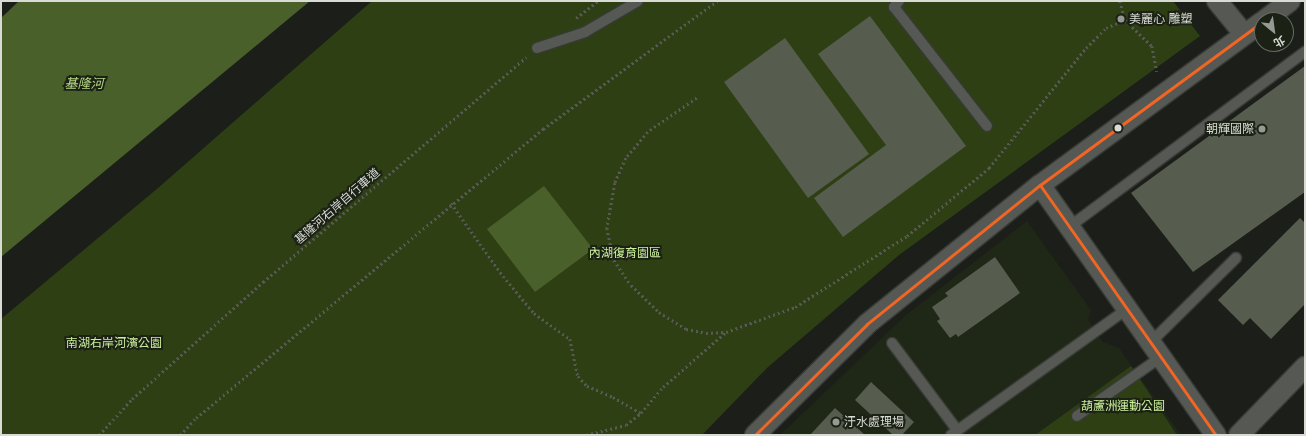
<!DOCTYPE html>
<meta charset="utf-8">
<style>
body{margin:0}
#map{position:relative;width:1306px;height:436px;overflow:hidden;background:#1c1e19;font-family:Inter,"Noto Sans TC",sans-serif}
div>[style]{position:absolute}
.built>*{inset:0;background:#1f2717}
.green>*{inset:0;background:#2e3f14}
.water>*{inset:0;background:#4a602a}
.building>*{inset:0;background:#565c4e}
.path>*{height:2.5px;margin-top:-1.25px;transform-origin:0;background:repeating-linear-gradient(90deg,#585a55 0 2px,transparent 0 5px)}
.roads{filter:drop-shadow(1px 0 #383a36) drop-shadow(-1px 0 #383a36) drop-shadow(0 1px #383a36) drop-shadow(0 -1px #383a36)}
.lane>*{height:10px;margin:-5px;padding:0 5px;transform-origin:5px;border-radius:5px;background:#565854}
.street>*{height:20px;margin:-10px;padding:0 10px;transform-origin:10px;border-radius:10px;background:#565854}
.bus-1>*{height:3px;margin:-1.5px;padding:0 1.5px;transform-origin:1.5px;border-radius:1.5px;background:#f26522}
.dots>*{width:11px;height:11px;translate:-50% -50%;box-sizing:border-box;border:2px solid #1c2116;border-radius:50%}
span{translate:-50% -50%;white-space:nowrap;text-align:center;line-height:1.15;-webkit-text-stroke:4px #1c2116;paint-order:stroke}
.poi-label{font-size:12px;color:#d8dcd4}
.left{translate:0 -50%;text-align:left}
.right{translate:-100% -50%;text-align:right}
.street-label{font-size:12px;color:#d8dcd4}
.park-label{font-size:12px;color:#caf09a}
.water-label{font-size:13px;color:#b4d984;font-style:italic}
.frame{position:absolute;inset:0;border:2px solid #d8dcd4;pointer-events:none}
.north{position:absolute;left:1254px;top:12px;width:40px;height:40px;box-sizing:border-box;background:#1c2116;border:1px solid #676c62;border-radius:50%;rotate:151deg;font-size:11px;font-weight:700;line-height:16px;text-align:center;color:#d8dcd4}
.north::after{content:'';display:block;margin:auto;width:14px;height:18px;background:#969a93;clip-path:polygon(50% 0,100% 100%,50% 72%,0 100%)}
</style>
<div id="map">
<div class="built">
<i style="clip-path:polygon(1027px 221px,1091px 310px,1088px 320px,1096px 332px,1103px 342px,1119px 348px,1181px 435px,780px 435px,906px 315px)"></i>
</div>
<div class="green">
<i style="clip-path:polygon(372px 1px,1173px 1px,1200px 36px,899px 255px,768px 367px,702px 435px,1px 435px,1px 319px,158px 188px)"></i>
<i style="clip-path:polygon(1131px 366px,1177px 435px,1035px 435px)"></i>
</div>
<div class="water">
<i style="clip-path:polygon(19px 1px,310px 1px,1px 257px,1px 18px)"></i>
<i style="clip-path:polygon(544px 186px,593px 249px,535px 292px,487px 229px)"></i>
</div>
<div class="building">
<i style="clip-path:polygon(870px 16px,966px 146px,843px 237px,814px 198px,886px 145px,818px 54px)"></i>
<i style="clip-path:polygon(785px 38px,869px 154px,808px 198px,724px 82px)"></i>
<i style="clip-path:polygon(1305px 66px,1305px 192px,1193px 272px,1131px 193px)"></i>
<i style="clip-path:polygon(1300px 218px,1305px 223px,1305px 304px,1271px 339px,1250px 318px,1243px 325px,1218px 300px)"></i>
<i style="clip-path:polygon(995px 257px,1020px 293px,958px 337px,956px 334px,950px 338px,937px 321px,940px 319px,932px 307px,948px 296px,945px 293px)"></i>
<i style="clip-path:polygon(871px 382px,914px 422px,902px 435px,893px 435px,855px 400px)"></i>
<i style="clip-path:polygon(835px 408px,865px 435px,810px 435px)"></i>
</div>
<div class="path">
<i style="left:1120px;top:1px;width:20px;rotate:75deg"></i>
<i style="left:576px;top:18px;width:28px;rotate:-38deg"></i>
<i style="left:697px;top:98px;width:60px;rotate:145.2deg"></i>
<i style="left:648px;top:132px;width:34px;rotate:130deg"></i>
<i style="left:626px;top:158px;width:27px;rotate:114deg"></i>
<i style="left:615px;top:183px;width:46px;rotate:100.1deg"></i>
<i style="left:607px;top:228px;width:33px;rotate:78deg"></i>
<i style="left:614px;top:260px;width:30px;rotate:56deg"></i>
<i style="left:631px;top:285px;width:39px;rotate:44deg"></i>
<i style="left:659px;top:312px;width:32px;rotate:32deg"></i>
<i style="left:686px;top:329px;width:20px;rotate:11deg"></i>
<i style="left:706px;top:333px;width:20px;rotate:-3deg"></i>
<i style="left:726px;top:332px;width:73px;rotate:-19.9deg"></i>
<i style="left:795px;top:307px;width:133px;rotate:-32.4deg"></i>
<i style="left:907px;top:236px;width:107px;rotate:-39.7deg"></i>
<i style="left:989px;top:168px;width:154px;rotate:-51.1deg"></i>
<i style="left:1086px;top:48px;width:28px;rotate:-45deg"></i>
<i style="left:1106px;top:28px;width:21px;rotate:-23deg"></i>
<i style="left:1125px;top:20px;width:37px;rotate:44deg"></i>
<i style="left:1152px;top:46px;width:26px;rotate:79deg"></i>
<i style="left:451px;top:203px;width:90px;rotate:54.5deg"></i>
<i style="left:503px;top:276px;width:48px;rotate:50deg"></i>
<i style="left:534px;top:313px;width:44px;rotate:35.8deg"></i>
<i style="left:570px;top:339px;width:38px;rotate:78deg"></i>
<i style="left:578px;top:376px;width:13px;rotate:48deg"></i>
<i style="left:587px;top:386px;width:28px;rotate:23deg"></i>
<i style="left:613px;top:397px;width:32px;rotate:30deg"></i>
<i style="left:99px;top:435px;width:49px;rotate:-47.5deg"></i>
<i style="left:132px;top:399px;width:176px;rotate:-41.8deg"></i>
<i style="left:263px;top:282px;width:346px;rotate:-40.5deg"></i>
<i style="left:180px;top:435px;width:23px;rotate:-47deg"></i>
<i style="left:196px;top:418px;width:452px;rotate:-39.8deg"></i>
<i style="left:543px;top:129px;width:216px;rotate:-36.3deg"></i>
<i style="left:586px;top:435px;width:41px;rotate:-14deg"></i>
<i style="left:626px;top:425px;width:19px;rotate:-39deg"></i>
<i style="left:641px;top:413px;width:34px;rotate:-50deg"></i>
<i style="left:663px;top:387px;width:84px;rotate:-41.1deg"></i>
</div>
<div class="roads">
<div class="lane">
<i style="left:899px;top:1px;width:8px;rotate:130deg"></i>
<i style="left:894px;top:7px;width:151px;rotate:52deg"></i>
<i style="left:537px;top:48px;width:51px;rotate:-18.4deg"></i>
<i style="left:585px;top:32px;width:61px;rotate:-30.3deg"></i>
<i style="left:1069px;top:227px;width:294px;rotate:-36.6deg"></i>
<i style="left:892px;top:343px;width:109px;rotate:53.2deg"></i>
<i style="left:1150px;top:343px;width:121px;rotate:-44.7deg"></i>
<i style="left:1077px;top:416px;width:103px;rotate:-35.1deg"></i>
<i style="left:951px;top:435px;width:216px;rotate:-35.6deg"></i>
</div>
<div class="street">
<i style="left:1217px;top:1px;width:43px;rotate:50.7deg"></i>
<i style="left:1265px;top:20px;width:31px;rotate:-37deg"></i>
<i style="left:1040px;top:185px;width:306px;rotate:54.9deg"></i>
<i style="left:755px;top:435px;width:158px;rotate:-44.7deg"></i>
<i style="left:867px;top:324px;width:222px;rotate:-38.8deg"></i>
<i style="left:1040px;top:185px;width:275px;rotate:-36.3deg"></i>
<i style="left:1239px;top:435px;width:95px;rotate:-45.9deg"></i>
</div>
</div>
<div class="bus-1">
<i style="left:1040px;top:185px;width:306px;rotate:54.9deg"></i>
<i style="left:755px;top:435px;width:158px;rotate:-44.7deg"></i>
<i style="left:867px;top:324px;width:222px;rotate:-38.8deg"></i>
<i style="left:1040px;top:185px;width:275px;rotate:-36.3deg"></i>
</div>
<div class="dots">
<i style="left:1121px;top:19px;background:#969a93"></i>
<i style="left:1118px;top:128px;background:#d8dcd4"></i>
<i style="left:1262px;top:129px;background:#969a93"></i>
<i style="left:836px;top:422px;background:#969a93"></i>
</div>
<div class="poi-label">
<span class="left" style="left:1129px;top:19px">美麗心 雕塑</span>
<span class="right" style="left:1254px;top:129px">朝輝國際</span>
<span class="left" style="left:844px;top:422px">汙水處理場</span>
</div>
<div class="street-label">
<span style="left:337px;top:206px;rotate:-41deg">基隆河右岸自行車道</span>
</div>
<div class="park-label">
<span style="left:625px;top:253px">內湖復育園區</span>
<span style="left:114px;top:343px">南湖右岸河濱公園</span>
<span style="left:1123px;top:406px">葫蘆洲運動公園</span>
</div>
<div class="water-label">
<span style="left:84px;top:83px">基隆河</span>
</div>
<div class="frame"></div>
<div class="north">北</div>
</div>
